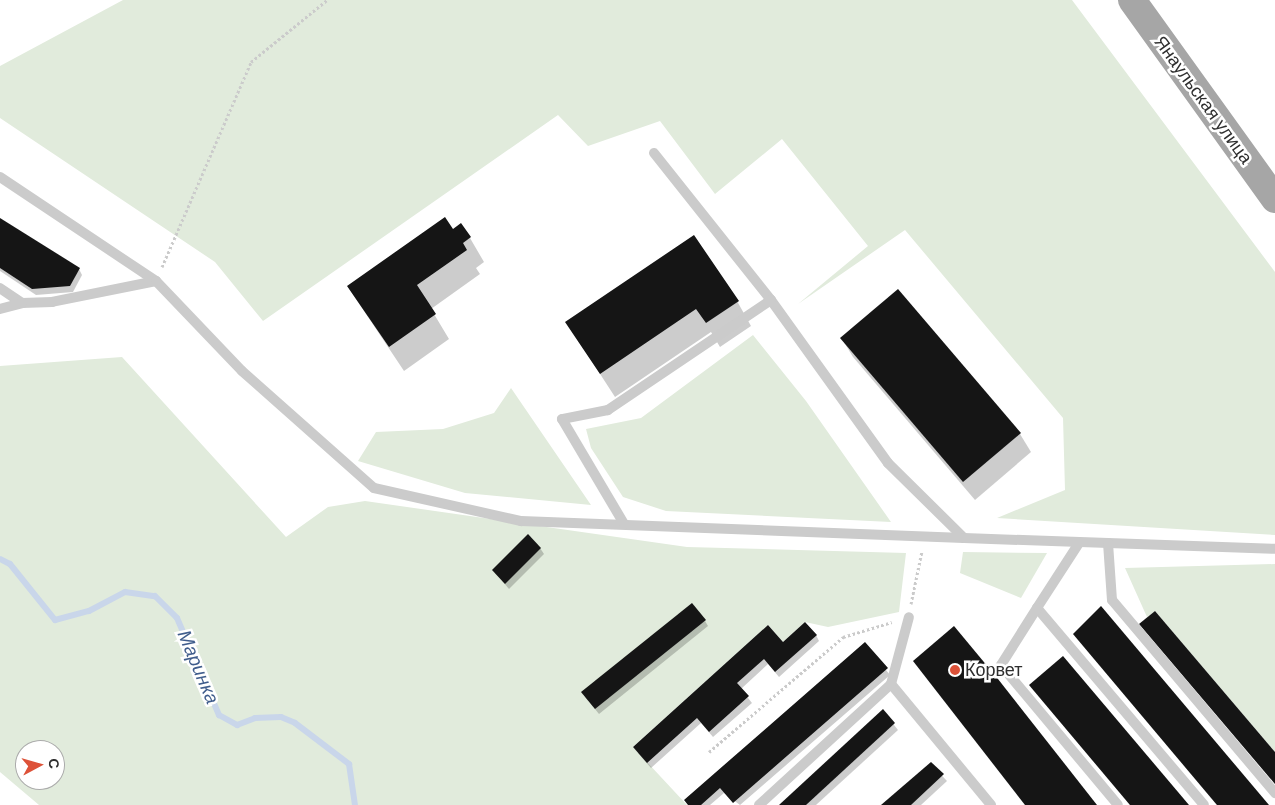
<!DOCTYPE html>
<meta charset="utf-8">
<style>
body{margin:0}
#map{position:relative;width:1275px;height:805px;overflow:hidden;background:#fff;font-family:Helvetica,sans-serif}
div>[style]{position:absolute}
.green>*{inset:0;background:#e1ebdc}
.shadow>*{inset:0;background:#0003}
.stream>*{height:6px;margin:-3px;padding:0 3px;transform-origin:3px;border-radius:3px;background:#c9d6ea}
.building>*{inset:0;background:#151515}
.path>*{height:3px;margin-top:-1.5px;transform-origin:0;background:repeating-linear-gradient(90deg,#cbcbcb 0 2.5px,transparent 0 5px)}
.service>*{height:10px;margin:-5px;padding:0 5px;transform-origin:5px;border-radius:5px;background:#cbcbcb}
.primary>*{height:28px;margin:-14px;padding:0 14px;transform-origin:14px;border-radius:14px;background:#a6a6a6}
.dots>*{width:14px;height:14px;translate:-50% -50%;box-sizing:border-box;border:2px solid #fff;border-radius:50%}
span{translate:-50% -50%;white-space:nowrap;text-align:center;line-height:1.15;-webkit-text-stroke:5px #fff;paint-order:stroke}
.street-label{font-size:18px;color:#2e2e2e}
.poi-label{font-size:18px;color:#2e2e2e}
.left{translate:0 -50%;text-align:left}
.water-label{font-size:19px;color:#405d8c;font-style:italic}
.north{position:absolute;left:15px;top:740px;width:50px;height:50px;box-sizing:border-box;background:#fff;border:1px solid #ababab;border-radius:50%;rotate:84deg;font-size:14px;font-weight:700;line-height:20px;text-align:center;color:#2e2e2e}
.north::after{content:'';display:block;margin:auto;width:18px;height:22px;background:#dd5239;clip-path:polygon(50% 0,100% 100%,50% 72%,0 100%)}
</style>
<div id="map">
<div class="green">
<i style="clip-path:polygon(123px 0,1072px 0,1275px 272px,1275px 535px,997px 518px,1065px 490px,1063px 418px,905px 230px,798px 304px,868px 246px,782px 139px,715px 194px,660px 121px,588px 146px,558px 115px,263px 321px,215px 262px,0 118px,0 66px)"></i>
<i style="clip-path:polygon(753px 335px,806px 401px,891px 522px,666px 511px,623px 497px,591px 448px,586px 429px,641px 418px)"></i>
<i style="clip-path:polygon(evenodd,122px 357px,286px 537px,328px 507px,365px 501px,687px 547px,906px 553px,899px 612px,828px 627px,805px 622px,783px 642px,768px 625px,633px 747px,687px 805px,39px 805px,0 772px,0 366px,122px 357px,25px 750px,55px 750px,55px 780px,25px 780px,25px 750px)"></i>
<i style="clip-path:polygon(511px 388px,591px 505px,465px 493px,358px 461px,376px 432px,443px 429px,494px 413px)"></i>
<i style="clip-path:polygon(963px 552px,1047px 553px,1021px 598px,960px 573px)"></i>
<i style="clip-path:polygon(1275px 564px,1275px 752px,1155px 611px,1147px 617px,1125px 568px)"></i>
</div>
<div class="shadow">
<i style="clip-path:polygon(0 219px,79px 269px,82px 275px,73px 292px,36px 295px,0 271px)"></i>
<i style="clip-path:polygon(452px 230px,470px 238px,484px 262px,476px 268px,480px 274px,431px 309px,449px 339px,404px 371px,348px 287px)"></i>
<i style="clip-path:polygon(737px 301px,751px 326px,720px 347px,711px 332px,615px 397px,567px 323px)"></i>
<i style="clip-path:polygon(842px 339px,1020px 434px,1031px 452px,975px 500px,853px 357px)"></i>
<i style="clip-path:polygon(540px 548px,544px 554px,509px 589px,493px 570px)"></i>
<i style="clip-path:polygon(705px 621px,708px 626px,599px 714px,586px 698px,582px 692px)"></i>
<i style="clip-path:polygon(1141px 624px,1275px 753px,1275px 784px,1144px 630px)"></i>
<i style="clip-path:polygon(816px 635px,819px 641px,779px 677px,768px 664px,741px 689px,752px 703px,713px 737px,701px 723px,651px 768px,638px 753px,783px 643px)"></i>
<i style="clip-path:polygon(1074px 635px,1267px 805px,1217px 805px)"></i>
<i style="clip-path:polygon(865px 644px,890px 675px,740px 805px,724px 793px,710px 805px,688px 805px)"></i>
<i style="clip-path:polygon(1030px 686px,1187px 805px,1130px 805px)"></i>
<i style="clip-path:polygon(883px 711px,898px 730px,816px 805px,780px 805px)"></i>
<i style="clip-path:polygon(931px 764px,947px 781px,921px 805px,883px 805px)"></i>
</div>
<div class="stream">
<i style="left:0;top:559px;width:11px;rotate:27deg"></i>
<i style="left:10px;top:564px;width:72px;rotate:51.2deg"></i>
<i style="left:55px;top:620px;width:35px;rotate:-15deg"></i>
<i style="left:89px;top:611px;width:41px;rotate:-27.8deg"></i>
<i style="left:125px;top:592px;width:30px;rotate:8deg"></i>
<i style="left:155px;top:596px;width:31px;rotate:45deg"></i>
<i style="left:177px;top:618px;width:106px;rotate:66.6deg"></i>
<i style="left:219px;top:715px;width:21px;rotate:29deg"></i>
<i style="left:237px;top:725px;width:19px;rotate:-21deg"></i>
<i style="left:255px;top:718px;width:26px;rotate:-2deg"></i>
<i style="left:281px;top:717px;width:15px;rotate:23deg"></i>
<i style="left:295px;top:723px;width:68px;rotate:37.2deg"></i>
<i style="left:349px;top:764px;width:41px;rotate:81.7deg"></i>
</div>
<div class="building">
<i style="clip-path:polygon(445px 217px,453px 229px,461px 223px,471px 237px,463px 243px,467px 250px,417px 285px,436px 314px,389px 347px,347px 286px)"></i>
<i style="clip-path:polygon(0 218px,80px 268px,70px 286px,32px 289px,0 268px)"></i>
<i style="clip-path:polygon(694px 235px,739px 301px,706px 323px,696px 309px,600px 374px,565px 322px)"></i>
<i style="clip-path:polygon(898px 289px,1021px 433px,963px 482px,840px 338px)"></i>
<i style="clip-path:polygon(528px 534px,541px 548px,505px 584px,492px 570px)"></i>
<i style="clip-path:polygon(692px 603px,706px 620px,595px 709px,581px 692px)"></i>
<i style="clip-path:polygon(1101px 606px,1269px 805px,1217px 805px,1073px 634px)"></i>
<i style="clip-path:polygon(1155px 611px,1275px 752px,1275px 784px,1139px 624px)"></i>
<i style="clip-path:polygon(805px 622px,817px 635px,775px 672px,764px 659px,737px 683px,749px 696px,709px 732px,697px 718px,647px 763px,633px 747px,768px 625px,783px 642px)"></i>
<i style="clip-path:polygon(954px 626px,998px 679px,1097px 805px,1025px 805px,913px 661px)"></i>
<i style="clip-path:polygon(865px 642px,888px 668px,733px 803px,720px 788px,701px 805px,688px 805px,684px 800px)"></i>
<i style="clip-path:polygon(1063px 656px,1189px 805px,1130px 805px,1029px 685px)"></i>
<i style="clip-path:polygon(883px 709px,895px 723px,806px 805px,779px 805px)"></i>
<i style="clip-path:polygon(931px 762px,944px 774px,911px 805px,881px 805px)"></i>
</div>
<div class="path">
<i style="left:162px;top:267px;width:223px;rotate:-66.5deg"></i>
<i style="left:251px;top:62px;width:98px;rotate:-39.2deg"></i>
<i style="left:911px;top:604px;width:54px;rotate:-78.3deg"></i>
<i style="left:709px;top:752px;width:177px;rotate:-40.6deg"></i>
<i style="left:843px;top:637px;width:51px;rotate:-17deg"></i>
</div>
<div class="service">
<i style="left:654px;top:153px;width:188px;rotate:51.5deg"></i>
<i style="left:0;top:177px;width:187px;rotate:33.7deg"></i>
<i style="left:156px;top:281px;width:106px;rotate:168.6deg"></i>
<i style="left:52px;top:302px;width:30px;rotate:178deg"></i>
<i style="left:22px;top:303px;width:27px;rotate:-146deg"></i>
<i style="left:156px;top:281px;width:124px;rotate:46.3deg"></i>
<i style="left:242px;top:371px;width:176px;rotate:41.6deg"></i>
<i style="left:374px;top:488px;width:151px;rotate:12.7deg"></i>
<i style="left:521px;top:521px;width:443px;rotate:2.2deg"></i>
<i style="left:964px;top:538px;width:107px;rotate:-135.4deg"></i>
<i style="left:888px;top:463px;width:201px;rotate:-125.7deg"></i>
<i style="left:771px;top:300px;width:197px;rotate:146deg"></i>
<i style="left:608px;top:410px;width:47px;rotate:168.9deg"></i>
<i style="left:562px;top:419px;width:122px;rotate:59.4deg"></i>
<i style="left:0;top:309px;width:23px;rotate:-15deg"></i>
<i style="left:964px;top:538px;width:311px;rotate:2deg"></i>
<i style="left:1079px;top:543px;width:77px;rotate:122.9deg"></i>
<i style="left:1037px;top:608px;width:258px;rotate:49.7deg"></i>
<i style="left:1108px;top:543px;width:57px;rotate:86deg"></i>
<i style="left:1112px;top:600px;width:253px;rotate:49.8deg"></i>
<i style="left:1037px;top:608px;width:67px;rotate:122.3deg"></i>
<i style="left:1001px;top:665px;width:182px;rotate:50.1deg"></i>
<i style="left:891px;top:684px;width:157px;rotate:50.4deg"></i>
<i style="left:759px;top:805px;width:179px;rotate:-42.5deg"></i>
<i style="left:891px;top:684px;width:69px;rotate:-75deg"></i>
</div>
<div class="primary">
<i style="left:1132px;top:0;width:245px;rotate:54.3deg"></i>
</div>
<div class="dots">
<i style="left:955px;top:670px;background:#dd5239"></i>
</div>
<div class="street-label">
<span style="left:1203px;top:100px;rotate:54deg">Янаульская улица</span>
</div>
<div class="poi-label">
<span class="left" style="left:965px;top:670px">Корвет</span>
</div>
<div class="water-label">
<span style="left:198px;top:667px;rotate:67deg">Маринка</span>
</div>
<div class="north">С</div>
</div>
